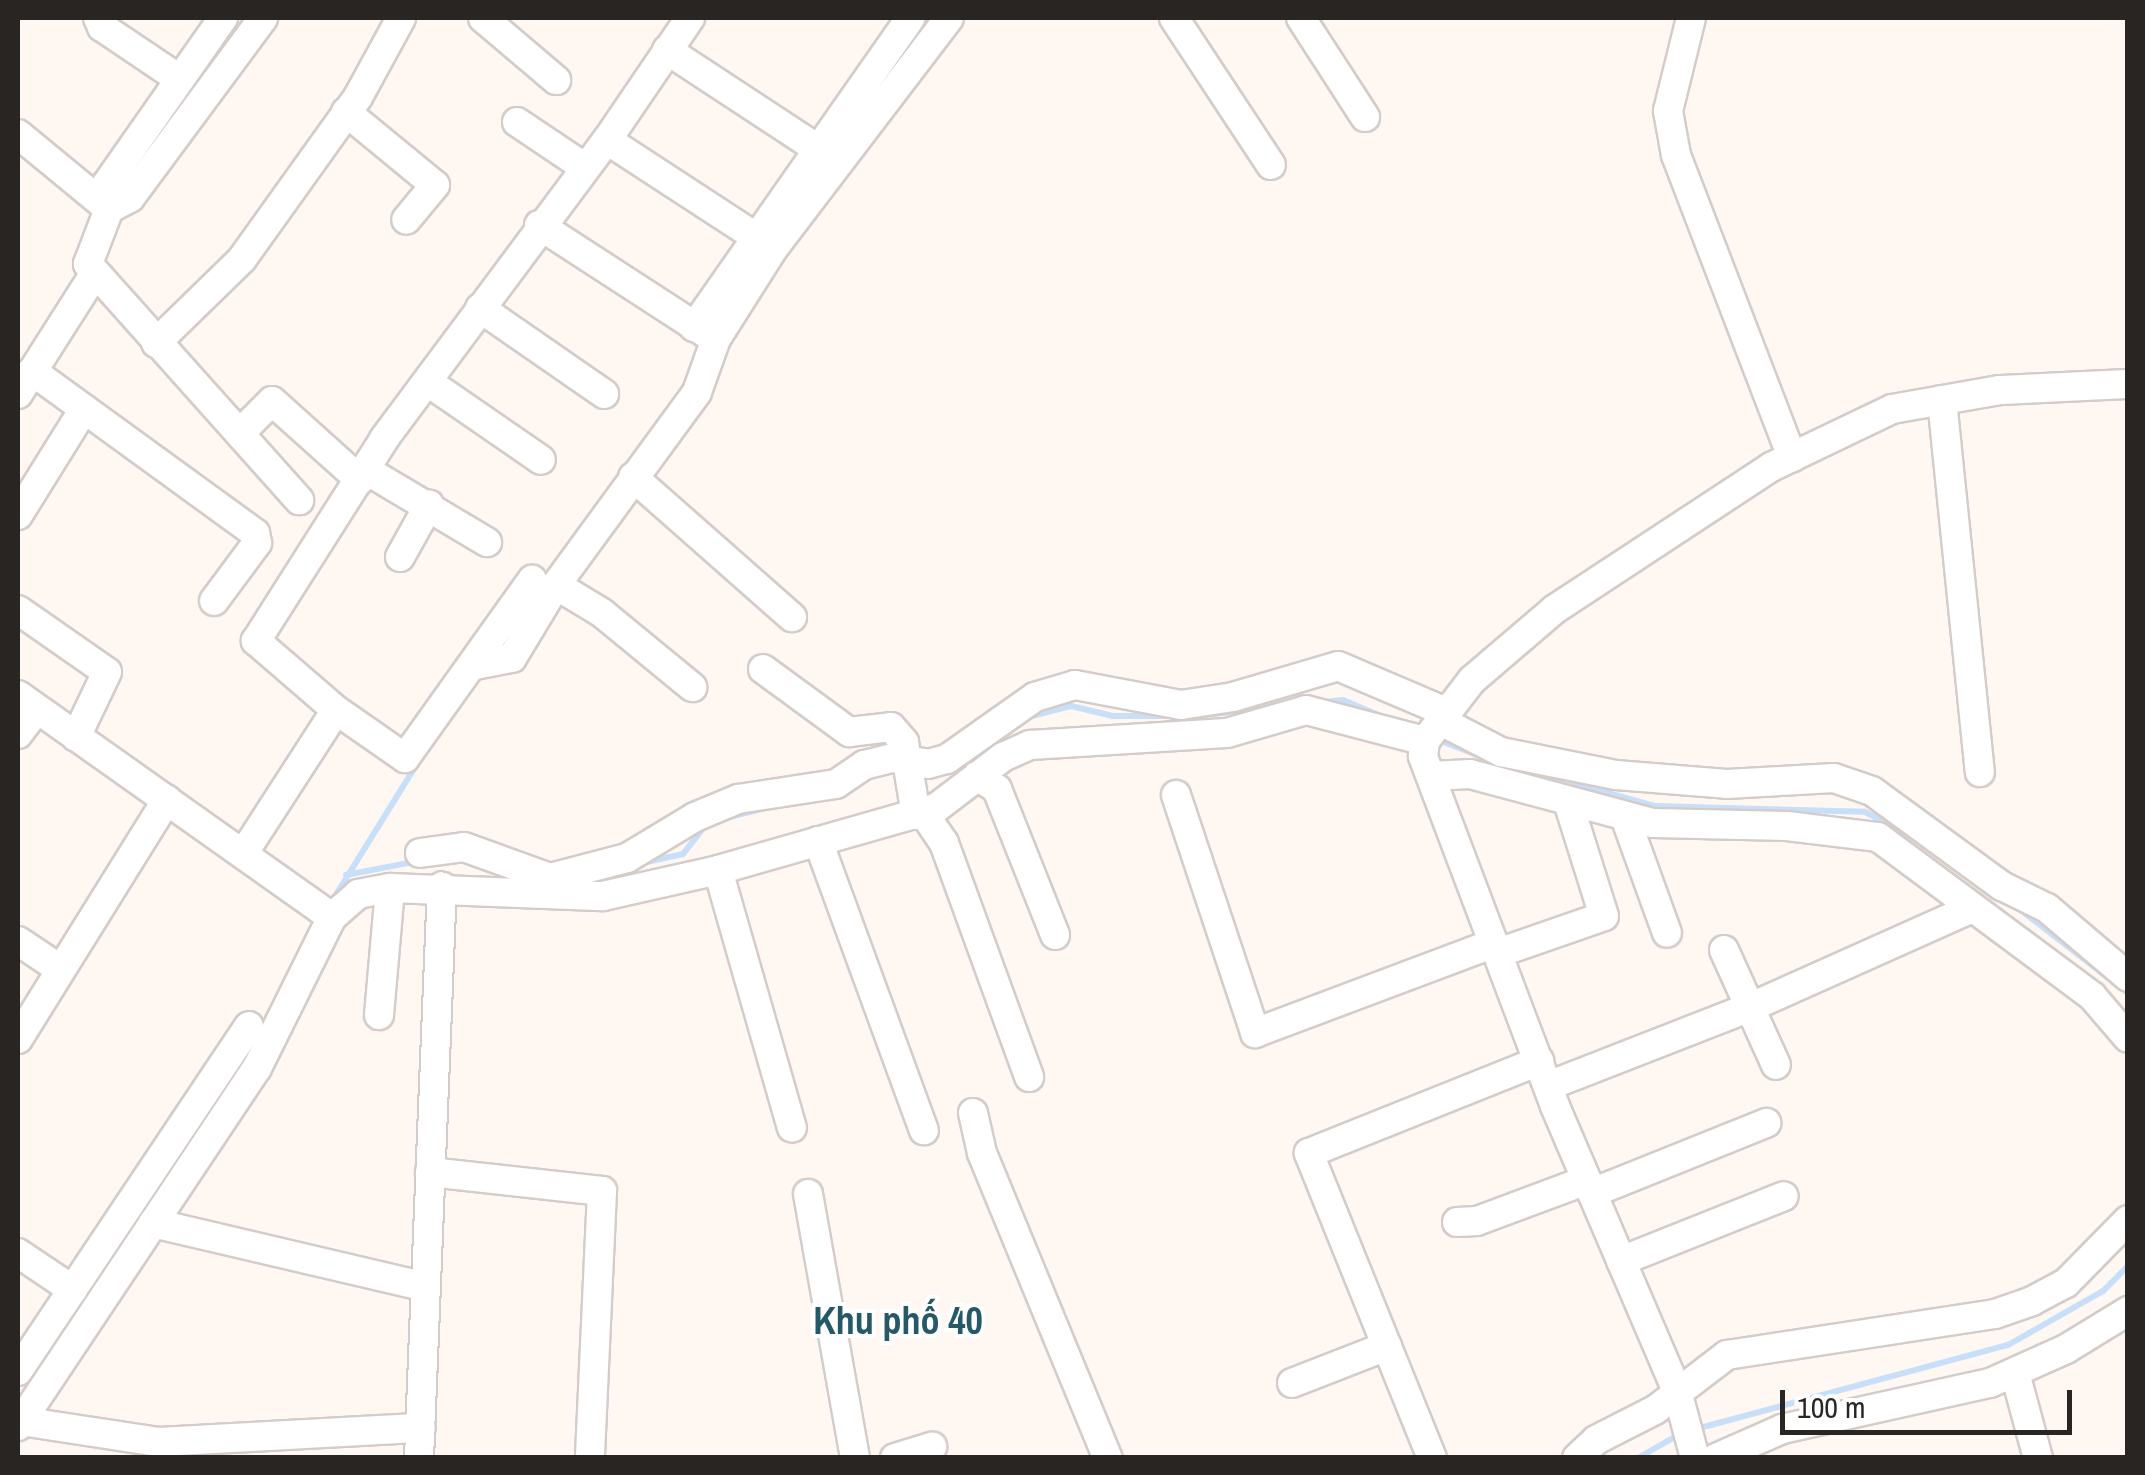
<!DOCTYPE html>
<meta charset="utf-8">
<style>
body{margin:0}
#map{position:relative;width:2145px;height:1475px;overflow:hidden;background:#fff7f2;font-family:"Archivo Narrow",sans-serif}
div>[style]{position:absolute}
.stream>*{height:6px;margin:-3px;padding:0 3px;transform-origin:3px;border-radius:3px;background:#c8dff9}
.roads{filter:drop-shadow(2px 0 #d4ccc8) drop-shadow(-2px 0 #d4ccc8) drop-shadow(0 2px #d4ccc8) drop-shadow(0 -2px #d4ccc8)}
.minor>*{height:28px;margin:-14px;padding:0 14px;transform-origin:14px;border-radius:14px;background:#fff}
span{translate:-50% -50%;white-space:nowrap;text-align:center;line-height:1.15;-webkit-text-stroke:8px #fff;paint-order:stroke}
.neighbourhood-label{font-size:38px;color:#255967;font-weight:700}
.frame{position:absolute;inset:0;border:20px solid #282523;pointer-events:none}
.scale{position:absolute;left:1780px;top:1390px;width:292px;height:45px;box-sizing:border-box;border:5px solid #282523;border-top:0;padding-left:12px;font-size:30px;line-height:35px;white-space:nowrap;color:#282523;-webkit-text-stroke:8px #fff;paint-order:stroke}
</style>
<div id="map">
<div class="stream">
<i style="left:690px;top:373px;width:37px;rotate:-70deg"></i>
<i style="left:1324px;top:702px;width:19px;rotate:-6deg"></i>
<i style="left:1343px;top:700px;width:43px;rotate:23deg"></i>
<i style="left:1195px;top:716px;width:72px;rotate:-6.3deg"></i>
<i style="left:1028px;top:717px;width:44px;rotate:-14.3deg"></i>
<i style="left:1071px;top:706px;width:43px;rotate:13.4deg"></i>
<i style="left:1113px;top:716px;width:59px"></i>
<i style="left:1436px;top:739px;width:53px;rotate:21.2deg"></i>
<i style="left:1536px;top:773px;width:123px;rotate:15.5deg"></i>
<i style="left:1655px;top:806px;width:210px;rotate:1.6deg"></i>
<i style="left:1865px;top:812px;width:48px;rotate:27.1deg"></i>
<i style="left:725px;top:818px;width:42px;rotate:-13.7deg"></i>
<i style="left:642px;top:863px;width:42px;rotate:-12.4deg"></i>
<i style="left:683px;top:854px;width:36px;rotate:-52deg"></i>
<i style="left:346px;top:875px;width:73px;rotate:-11deg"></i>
<i style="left:332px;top:901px;width:167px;rotate:-58.2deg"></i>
<i style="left:2018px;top:908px;width:139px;rotate:37.7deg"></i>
<i style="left:1696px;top:1429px;width:323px;rotate:-15.1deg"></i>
<i style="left:2008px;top:1345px;width:109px;rotate:-29.6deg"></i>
<i style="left:2103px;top:1291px;width:35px;rotate:-45deg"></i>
<i style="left:1638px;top:1458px;width:48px;rotate:-29.7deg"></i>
</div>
<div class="roads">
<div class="minor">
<i style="left:98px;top:18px;width:10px;rotate:66deg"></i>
<i style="left:102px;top:27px;width:92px;rotate:33.9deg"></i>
<i style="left:223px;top:18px;width:204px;rotate:125deg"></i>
<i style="left:106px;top:185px;width:24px;rotate:83deg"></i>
<i style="left:109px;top:209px;width:59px;rotate:110.9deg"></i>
<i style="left:88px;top:264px;width:317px;rotate:48.2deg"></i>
<i style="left:483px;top:18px;width:96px;rotate:40.3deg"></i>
<i style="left:1174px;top:18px;width:176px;rotate:56.6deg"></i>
<i style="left:1301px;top:18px;width:118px;rotate:57.1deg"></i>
<i style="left:1691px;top:18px;width:96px;rotate:103.9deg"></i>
<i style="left:1668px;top:111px;width:45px;rotate:79.7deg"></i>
<i style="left:1676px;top:155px;width:324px;rotate:69deg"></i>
<i style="left:667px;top:50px;width:199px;rotate:33.3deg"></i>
<i style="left:346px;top:112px;width:115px;rotate:39.4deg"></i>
<i style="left:435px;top:185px;width:45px;rotate:129.6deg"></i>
<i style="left:517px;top:122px;width:81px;rotate:33.9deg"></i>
<i style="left:18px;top:134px;width:118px;rotate:39.5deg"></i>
<i style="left:607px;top:140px;width:176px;rotate:33.1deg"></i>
<i style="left:109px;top:209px;width:24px;rotate:-28deg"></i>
<i style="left:130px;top:198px;width:224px;rotate:-53.5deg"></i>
<i style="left:539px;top:225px;width:204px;rotate:33deg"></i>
<i style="left:480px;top:308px;width:151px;rotate:34.7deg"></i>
<i style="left:694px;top:327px;width:377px;rotate:-55deg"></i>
<i style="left:156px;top:343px;width:120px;rotate:-44.3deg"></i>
<i style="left:242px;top:259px;width:199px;rotate:-54.4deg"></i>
<i style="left:358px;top:97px;width:90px;rotate:-61.4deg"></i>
<i style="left:32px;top:371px;width:276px;rotate:36deg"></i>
<i style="left:255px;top:533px;width:10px;rotate:79deg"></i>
<i style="left:257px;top:543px;width:72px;rotate:126.6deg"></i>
<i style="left:428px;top:382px;width:137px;rotate:34.6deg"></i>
<i style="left:18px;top:394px;width:143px;rotate:-57.5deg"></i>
<i style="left:1942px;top:400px;width:374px;rotate:84.2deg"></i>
<i style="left:240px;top:433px;width:45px;rotate:-45deg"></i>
<i style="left:272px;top:401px;width:118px;rotate:41.9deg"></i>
<i style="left:366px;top:470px;width:141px;rotate:30.8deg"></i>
<i style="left:633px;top:477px;width:212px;rotate:41.4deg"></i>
<i style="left:18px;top:515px;width:125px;rotate:-58.1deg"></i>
<i style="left:400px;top:557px;width:60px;rotate:-60.9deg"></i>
<i style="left:556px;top:585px;width:54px;rotate:31.3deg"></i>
<i style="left:602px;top:613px;width:117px;rotate:39.4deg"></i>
<i style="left:18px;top:610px;width:108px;rotate:34.9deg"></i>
<i style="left:107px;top:672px;width:72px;rotate:115.5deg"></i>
<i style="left:475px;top:665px;width:38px;rotate:-11deg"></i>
<i style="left:512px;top:658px;width:85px;rotate:-58.9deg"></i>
<i style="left:556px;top:585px;width:239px;rotate:-53.8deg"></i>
<i style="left:697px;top:392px;width:56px;rotate:-70.3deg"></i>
<i style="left:716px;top:339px;width:107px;rotate:-57.7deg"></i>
<i style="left:773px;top:249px;width:290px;rotate:-52.7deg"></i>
<i style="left:763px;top:669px;width:107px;rotate:36.2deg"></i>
<i style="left:849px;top:732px;width:42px;rotate:-6.8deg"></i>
<i style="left:891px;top:727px;width:20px;rotate:49deg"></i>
<i style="left:904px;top:742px;width:74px;rotate:80.7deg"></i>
<i style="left:18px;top:695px;width:385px;rotate:35.3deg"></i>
<i style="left:332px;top:917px;width:35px;rotate:-41deg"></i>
<i style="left:358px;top:894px;width:33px;rotate:-11deg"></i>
<i style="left:390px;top:888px;width:213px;rotate:2.2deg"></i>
<i style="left:603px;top:896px;width:118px;rotate:-12.7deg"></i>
<i style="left:718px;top:870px;width:227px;rotate:-15.9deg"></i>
<i style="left:936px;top:808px;width:84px;rotate:-37.3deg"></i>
<i style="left:1003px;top:757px;width:30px;rotate:-24deg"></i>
<i style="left:1030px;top:745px;width:197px;rotate:-3.5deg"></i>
<i style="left:1227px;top:733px;width:82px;rotate:-16.2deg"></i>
<i style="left:1306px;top:710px;width:123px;rotate:14.6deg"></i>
<i style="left:336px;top:710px;width:106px;rotate:-139.2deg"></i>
<i style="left:256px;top:641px;width:239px;rotate:-57.6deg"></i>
<i style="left:384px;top:439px;width:373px;rotate:-53.3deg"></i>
<i style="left:607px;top:140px;width:148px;rotate:-55.8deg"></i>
<i style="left:1439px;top:720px;width:70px;rotate:27.3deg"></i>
<i style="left:1501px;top:752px;width:117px;rotate:11.3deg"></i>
<i style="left:1616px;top:775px;width:111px;rotate:4.6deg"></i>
<i style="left:1727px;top:784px;width:107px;rotate:-3.2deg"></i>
<i style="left:1834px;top:778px;width:40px;rotate:18.9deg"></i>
<i style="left:1872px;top:791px;width:161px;rotate:36.2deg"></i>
<i style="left:2002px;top:886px;width:50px;rotate:26.1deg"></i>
<i style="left:2047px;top:908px;width:106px;rotate:40.4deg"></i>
<i style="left:18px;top:734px;width:31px;rotate:-53deg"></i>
<i style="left:977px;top:776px;width:24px;rotate:33deg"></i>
<i style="left:997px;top:789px;width:157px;rotate:68.3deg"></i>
<i style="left:1431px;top:776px;width:39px;rotate:-3deg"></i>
<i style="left:1470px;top:774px;width:189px;rotate:15deg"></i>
<i style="left:1653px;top:823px;width:134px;rotate:1.3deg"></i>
<i style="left:1787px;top:826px;width:92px;rotate:6.9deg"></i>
<i style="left:1878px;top:837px;width:267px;rotate:36.6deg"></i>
<i style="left:2092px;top:996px;width:55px;rotate:49.4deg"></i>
<i style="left:1176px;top:795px;width:251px;rotate:71.6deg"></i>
<i style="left:1255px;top:1033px;width:255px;rotate:-20.6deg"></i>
<i style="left:923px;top:812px;width:37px;rotate:56deg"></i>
<i style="left:944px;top:843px;width:249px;rotate:70deg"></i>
<i style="left:1625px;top:817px;width:123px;rotate:70.1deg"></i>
<i style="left:818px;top:841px;width:308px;rotate:69.9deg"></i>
<i style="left:420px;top:853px;width:44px;rotate:-7.8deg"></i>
<i style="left:464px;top:847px;width:91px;rotate:19.8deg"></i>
<i style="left:550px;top:878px;width:80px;rotate:-14.6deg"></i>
<i style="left:627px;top:858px;width:79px;rotate:-31.1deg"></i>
<i style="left:695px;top:817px;width:47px;rotate:-22.7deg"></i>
<i style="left:738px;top:799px;width:99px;rotate:-8.7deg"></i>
<i style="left:836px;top:784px;width:34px;rotate:-34deg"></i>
<i style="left:864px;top:765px;width:29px;rotate:-14deg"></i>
<i style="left:892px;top:758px;width:36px;rotate:9deg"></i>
<i style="left:928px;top:764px;width:20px;rotate:-15deg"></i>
<i style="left:947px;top:759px;width:108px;rotate:-35.2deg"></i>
<i style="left:1035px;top:697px;width:42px;rotate:-16.7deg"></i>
<i style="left:1075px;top:685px;width:108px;rotate:10.7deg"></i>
<i style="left:1181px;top:705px;width:53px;rotate:-8.7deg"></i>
<i style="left:1233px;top:697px;width:109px;rotate:-16.4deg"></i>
<i style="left:1338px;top:666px;width:117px;rotate:23.1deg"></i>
<i style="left:243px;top:854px;width:171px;rotate:-57.1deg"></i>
<i style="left:336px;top:710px;width:84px;rotate:34.8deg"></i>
<i style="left:405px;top:758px;width:219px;rotate:-54.5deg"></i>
<i style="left:718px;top:870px;width:268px;rotate:74deg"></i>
<i style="left:18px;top:941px;width:50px;rotate:33.7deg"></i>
<i style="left:1724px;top:950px;width:126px;rotate:65.7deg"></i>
<i style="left:1498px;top:953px;width:112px;rotate:-19.2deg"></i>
<i style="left:1604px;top:916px;width:116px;rotate:-107.5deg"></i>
<i style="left:379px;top:1015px;width:127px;rotate:-85deg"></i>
<i style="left:18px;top:1039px;width:282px;rotate:-58.1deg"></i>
<i style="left:1548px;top:1086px;width:218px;rotate:-21.3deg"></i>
<i style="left:1751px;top:1007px;width:242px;rotate:-24.1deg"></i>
<i style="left:973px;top:1113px;width:41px;rotate:77.3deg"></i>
<i style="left:982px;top:1153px;width:330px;rotate:67.6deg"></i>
<i style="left:430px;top:1172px;width:173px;rotate:6.3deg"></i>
<i style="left:602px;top:1191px;width:267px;rotate:92.6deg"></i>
<i style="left:1592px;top:1193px;width:188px;rotate:-21.9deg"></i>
<i style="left:808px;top:1194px;width:268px;rotate:79.9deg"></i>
<i style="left:1457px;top:1222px;width:20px;rotate:-3deg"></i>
<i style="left:1477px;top:1221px;width:117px;rotate:-20.4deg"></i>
<i style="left:153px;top:1223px;width:279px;rotate:13.2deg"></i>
<i style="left:18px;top:1253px;width:66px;rotate:33.9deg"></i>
<i style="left:1621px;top:1261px;width:175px;rotate:-21.7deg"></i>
<i style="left:18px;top:1371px;width:415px;rotate:-56.2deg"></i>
<i style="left:2015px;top:1373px;width:88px;rotate:74.9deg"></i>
<i style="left:1292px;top:1383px;width:102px;rotate:-21.3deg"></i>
<i style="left:21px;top:1421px;width:140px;rotate:8.7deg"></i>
<i style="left:159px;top:1442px;width:262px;rotate:-3.1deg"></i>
<i style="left:18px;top:1426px;width:430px;rotate:-56.3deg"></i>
<i style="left:257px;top:1068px;width:169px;rotate:-63.6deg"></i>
<i style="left:419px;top:1458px;width:572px;rotate:-87.7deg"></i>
<i style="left:895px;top:1458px;width:39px;rotate:-17deg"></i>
<i style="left:1432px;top:1458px;width:329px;rotate:-112deg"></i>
<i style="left:1309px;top:1153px;width:248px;rotate:-21.8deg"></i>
<i style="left:1577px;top:1458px;width:26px;rotate:-43deg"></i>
<i style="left:1596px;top:1440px;width:66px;rotate:-27deg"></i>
<i style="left:1655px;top:1410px;width:91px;rotate:-37.4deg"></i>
<i style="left:1727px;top:1355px;width:271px;rotate:-8.7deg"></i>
<i style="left:1995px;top:1314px;width:39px;rotate:-19deg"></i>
<i style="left:2032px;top:1301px;width:38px;rotate:-28deg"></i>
<i style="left:2066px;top:1283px;width:88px;rotate:-45.5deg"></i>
<i style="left:1695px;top:1458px;width:69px;rotate:-105deg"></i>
<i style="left:1677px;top:1391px;width:310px;rotate:-113.2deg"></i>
<i style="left:1555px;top:1106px;width:374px;rotate:-110.7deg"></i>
<i style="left:1423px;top:756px;width:15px;rotate:-82deg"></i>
<i style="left:1425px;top:741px;width:77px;rotate:-52.4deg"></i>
<i style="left:1472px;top:680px;width:109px;rotate:-40.5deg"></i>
<i style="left:1555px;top:609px;width:258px;rotate:-33.3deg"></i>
<i style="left:1771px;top:467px;width:134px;rotate:-25.6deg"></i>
<i style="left:1892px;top:409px;width:110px;rotate:-10deg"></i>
<i style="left:2000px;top:390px;width:128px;rotate:-2.7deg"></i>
<i style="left:1716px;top:1458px;width:72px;rotate:-23.7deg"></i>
<i style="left:1782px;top:1429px;width:213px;rotate:-12.5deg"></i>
<i style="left:1990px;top:1383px;width:83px;rotate:-24.1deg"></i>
<i style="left:2066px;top:1349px;width:73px;rotate:-31.5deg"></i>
</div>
</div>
<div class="neighbourhood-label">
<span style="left:898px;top:1321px">Khu phố 40</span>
</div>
<div class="frame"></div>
<div class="scale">100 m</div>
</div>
